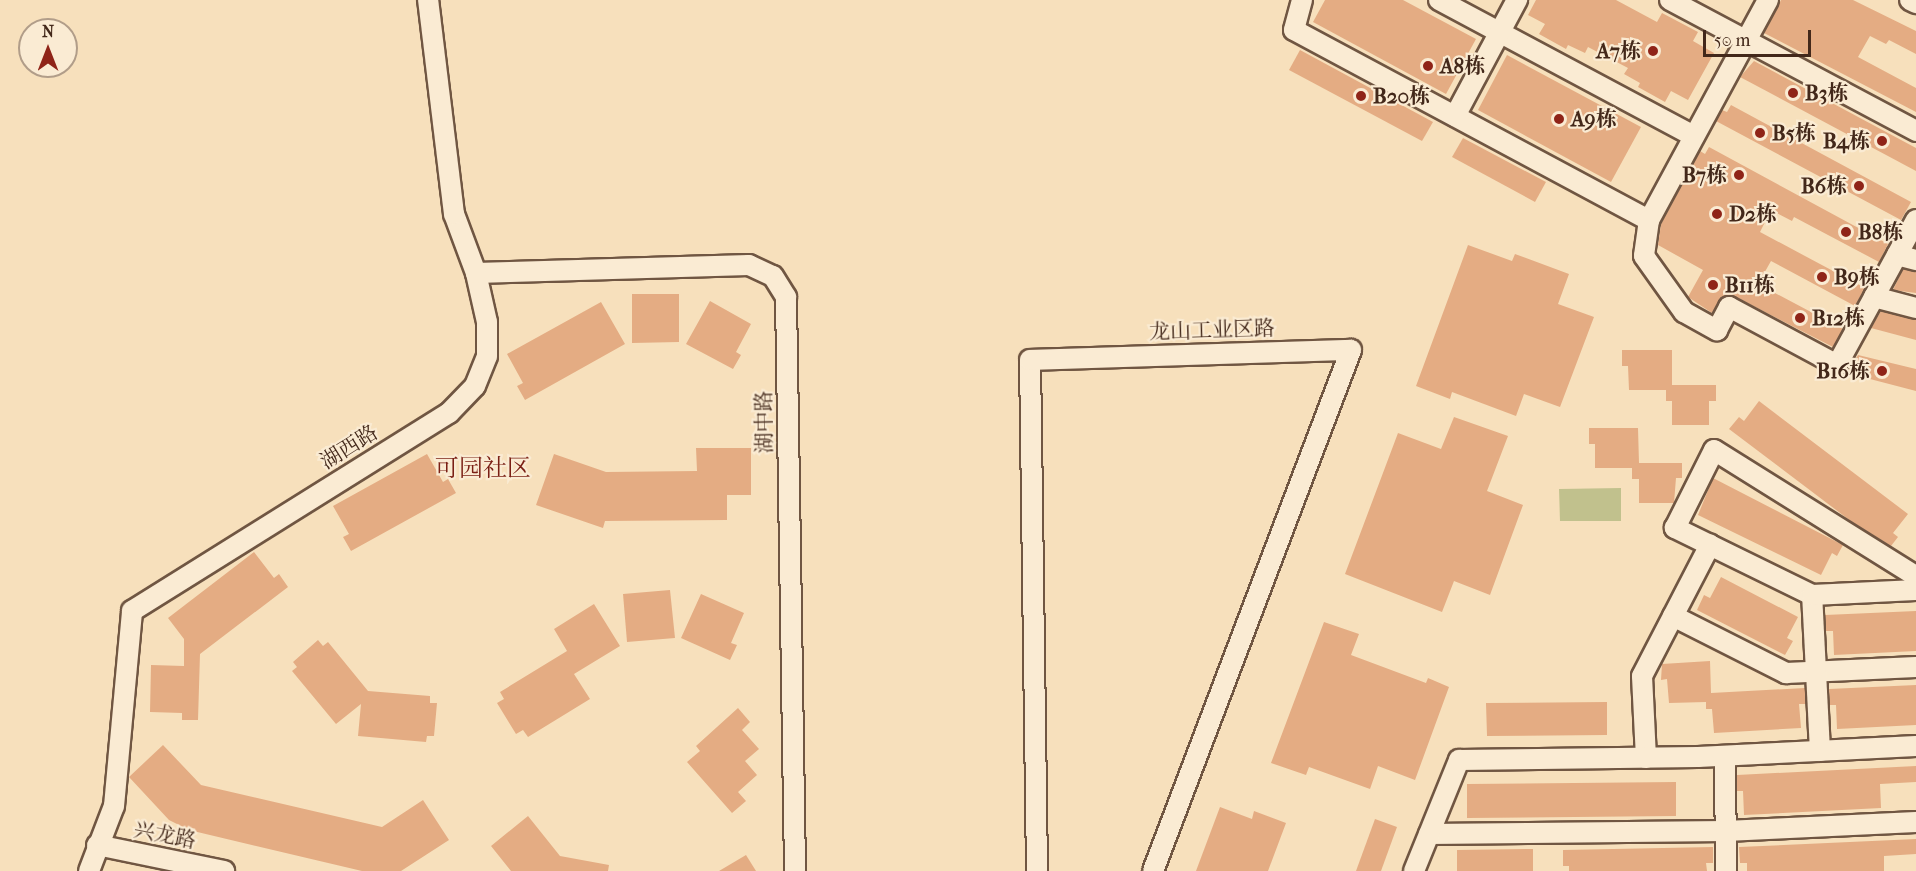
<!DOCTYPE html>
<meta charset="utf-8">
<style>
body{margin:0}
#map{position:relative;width:1916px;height:871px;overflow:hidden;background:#f7e0bc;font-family:"IM FELL French Canon","Noto Serif SC",serif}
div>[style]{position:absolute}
.green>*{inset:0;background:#c1c18d}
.building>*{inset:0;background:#e4ac83}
.roads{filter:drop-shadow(2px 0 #705642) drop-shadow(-2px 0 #705642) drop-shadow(0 2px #705642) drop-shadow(0 -2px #705642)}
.minor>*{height:20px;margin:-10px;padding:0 10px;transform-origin:10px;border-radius:10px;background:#faebd3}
.dots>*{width:16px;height:16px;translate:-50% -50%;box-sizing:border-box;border:3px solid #faebd3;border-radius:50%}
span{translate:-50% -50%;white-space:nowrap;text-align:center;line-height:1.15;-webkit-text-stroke:4.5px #faebd3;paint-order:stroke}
.poi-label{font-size:21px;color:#43281a;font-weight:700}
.right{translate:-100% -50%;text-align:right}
.left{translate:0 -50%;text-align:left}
.street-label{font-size:21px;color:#43281a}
.quarter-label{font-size:24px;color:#7a1f14}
.north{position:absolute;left:18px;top:18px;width:60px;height:60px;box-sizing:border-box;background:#faebd3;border:2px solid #b19d89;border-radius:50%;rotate:0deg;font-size:16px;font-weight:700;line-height:24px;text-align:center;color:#43281a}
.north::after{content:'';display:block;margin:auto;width:21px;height:27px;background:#8f2418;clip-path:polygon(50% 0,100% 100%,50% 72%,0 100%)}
.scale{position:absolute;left:1703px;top:30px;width:108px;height:27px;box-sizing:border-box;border:3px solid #43281a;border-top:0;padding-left:8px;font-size:18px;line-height:21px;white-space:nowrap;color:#43281a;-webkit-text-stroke:4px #faebd3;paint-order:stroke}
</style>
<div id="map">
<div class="green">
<i style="clip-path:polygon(1621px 488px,1621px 521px,1560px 521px,1559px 489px)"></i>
</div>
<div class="building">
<i style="clip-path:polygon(1325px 0,1403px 0,1476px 39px,1446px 94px,1313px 22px)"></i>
<i style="clip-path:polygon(1536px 0,1616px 0,1657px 22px,1662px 13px,1698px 32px,1693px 41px,1714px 53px,1688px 100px,1671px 91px,1665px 102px,1638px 87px,1640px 83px,1624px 74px,1628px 68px,1588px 47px,1585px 53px,1568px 45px,1566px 49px,1539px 34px,1545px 24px,1528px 15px)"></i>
<i style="clip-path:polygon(1781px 0,1853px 0,1916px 31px,1916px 54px,1889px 40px,1886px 44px,1870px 36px,1858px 57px,1916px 88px,1916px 112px,1764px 33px)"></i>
<i style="clip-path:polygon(1300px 50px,1433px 122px,1422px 141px,1289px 70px)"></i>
<i style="clip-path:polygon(1507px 55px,1641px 127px,1611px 182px,1478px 110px)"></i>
<i style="clip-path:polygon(1754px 61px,1916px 148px,1916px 171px,1740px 77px)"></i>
<i style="clip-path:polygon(1731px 105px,1911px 202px,1901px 220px,1716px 121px,1722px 110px,1727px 112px)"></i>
<i style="clip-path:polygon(1463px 138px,1546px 182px,1535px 202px,1452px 157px)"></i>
<i style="clip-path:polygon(1709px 147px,1888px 244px,1879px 262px,1794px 217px,1792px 221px,1771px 210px,1760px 232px,1865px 288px,1855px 306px,1771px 261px,1758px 284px,1843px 329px,1833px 347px,1734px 296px,1722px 297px,1712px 313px,1688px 297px,1703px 270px,1658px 245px,1661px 224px,1700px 151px,1705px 154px)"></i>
<i style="clip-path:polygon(1468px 245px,1512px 261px,1515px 254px,1569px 274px,1558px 304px,1594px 317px,1560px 407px,1524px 394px,1516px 416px,1452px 392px,1450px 399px,1416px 386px)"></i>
<i style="clip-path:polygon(1903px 269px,1916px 272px,1916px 293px,1893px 290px)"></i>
<i style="clip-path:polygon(632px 294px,679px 294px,679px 342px,632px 343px)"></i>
<i style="clip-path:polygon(710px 301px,751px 324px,736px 352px,741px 355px,733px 369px,686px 344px)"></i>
<i style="clip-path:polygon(601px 302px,625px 344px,525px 400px,517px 386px,523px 383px,507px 354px)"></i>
<i style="clip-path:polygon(1881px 311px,1916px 320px,1916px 340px,1871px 328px)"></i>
<i style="clip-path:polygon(1622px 350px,1672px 350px,1672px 385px,1716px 385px,1716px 401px,1709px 401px,1709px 425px,1672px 425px,1672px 401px,1666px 401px,1666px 390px,1629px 390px,1628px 366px,1622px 366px)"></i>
<i style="clip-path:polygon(1858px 355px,1916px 369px,1916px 391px,1847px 373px)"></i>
<i style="clip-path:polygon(1759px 401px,1908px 514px,1893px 533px,1898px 537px,1891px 546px,1852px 522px,1729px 429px,1739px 417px,1744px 421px)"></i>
<i style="clip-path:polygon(1454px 417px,1508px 436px,1487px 491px,1523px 505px,1490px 595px,1454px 581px,1442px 612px,1345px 574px,1398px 433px,1441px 449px)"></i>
<i style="clip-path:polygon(1589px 428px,1638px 428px,1639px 463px,1682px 463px,1682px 478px,1676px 478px,1674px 503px,1639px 503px,1639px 479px,1632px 479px,1632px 468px,1595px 468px,1595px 444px,1589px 444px)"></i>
<i style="clip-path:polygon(696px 448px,751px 448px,751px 495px,727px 495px,727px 520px,605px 521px,603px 528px,536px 505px,554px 454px,606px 472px,697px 471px)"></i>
<i style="clip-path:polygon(427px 454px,443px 482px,448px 479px,456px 493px,351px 551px,343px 537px,349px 534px,333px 506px)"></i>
<i style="clip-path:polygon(1713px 478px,1843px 545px,1837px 556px,1832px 553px,1821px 575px,1698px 515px)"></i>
<i style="clip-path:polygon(254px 552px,274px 578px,279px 574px,288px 587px,200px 654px,198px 720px,182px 720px,182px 713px,150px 712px,151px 665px,184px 666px,184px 639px,168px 618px)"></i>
<i style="clip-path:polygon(1721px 577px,1798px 617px,1787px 638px,1793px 641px,1785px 655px,1697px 610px,1704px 595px,1710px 598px)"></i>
<i style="clip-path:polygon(670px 590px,675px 638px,627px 642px,623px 594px)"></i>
<i style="clip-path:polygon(701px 594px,744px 613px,731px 643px,737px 645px,730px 660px,681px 638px)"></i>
<i style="clip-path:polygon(594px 604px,620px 646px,574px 674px,590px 699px,528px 737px,523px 730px,516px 734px,497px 703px,504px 699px,500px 692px,567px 651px,554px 629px)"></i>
<i style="clip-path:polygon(1916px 611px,1916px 651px,1834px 655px,1833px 631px,1826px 631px,1825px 615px)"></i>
<i style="clip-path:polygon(1324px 622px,1359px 634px,1351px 655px,1426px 683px,1428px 678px,1449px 687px,1415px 780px,1378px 766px,1370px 789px,1309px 767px,1306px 775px,1271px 763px)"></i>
<i style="clip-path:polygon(318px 640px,323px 646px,328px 642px,368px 691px,430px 696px,430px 703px,437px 703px,434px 736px,427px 736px,426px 742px,358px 736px,361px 704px,336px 724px,292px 671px,297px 667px,293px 662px)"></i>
<i style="clip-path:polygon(1710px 661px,1711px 693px,1805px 688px,1806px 704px,1799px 704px,1801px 728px,1714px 733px,1712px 709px,1706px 709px,1706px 702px,1669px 703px,1667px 679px,1661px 680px,1662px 664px)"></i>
<i style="clip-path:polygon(1916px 685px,1916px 725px,1837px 729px,1836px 705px,1830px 705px,1829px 689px)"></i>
<i style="clip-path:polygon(1607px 702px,1607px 735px,1487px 736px,1486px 703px)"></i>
<i style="clip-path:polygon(738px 708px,750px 722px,742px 730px,759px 749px,745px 761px,757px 775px,738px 792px,746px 801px,732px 813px,687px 762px,700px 751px,696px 746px)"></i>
<i style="clip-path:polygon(163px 745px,201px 785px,382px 827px,423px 800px,449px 840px,401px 871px,362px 871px,189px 830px,169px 820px,129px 777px)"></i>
<i style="clip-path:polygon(1916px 766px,1916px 782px,1880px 784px,1881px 808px,1744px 815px,1743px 791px,1737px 791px,1737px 775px)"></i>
<i style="clip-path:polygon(1676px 782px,1676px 816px,1467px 818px,1467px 784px)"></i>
<i style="clip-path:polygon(1220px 807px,1252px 819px,1254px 811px,1286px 823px,1268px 871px,1196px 871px)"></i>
<i style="clip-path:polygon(528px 816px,560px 856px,609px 865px,608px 871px,511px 871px,491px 846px)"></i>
<i style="clip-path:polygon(1375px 819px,1397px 827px,1381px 871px,1356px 871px)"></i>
<i style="clip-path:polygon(1916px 839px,1916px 854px,1884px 856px,1884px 871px,1747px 871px,1747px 863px,1740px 863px,1739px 847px)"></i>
<i style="clip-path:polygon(1713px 847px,1713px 863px,1706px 863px,1707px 871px,1569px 871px,1569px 866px,1563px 866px,1563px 850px)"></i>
<i style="clip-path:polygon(1533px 849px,1533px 871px,1457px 871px,1457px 850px)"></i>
<i style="clip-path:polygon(746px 855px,756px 871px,719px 871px)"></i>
</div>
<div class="roads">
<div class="minor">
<i style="left:1302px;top:0;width:31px;rotate:105deg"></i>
<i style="left:1294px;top:30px;width:403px;rotate:28.2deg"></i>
<i style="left:1439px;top:0;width:289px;rotate:28.1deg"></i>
<i style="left:1670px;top:0;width:279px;rotate:28deg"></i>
<i style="left:1768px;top:0;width:250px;rotate:118.4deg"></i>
<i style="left:1649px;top:220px;width:36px;rotate:98deg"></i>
<i style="left:1644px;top:256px;width:69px;rotate:54.5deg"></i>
<i style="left:1684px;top:312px;width:38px;rotate:29deg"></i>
<i style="left:1717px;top:330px;width:26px;rotate:-62deg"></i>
<i style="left:1729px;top:307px;width:123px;rotate:28.2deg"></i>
<i style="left:1837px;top:365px;width:165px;rotate:-61.4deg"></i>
<i style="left:1910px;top:0;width:7px;rotate:27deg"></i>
<i style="left:1455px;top:116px;width:132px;rotate:-61.9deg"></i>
<i style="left:1897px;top:255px;width:20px;rotate:15deg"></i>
<i style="left:476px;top:273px;width:273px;rotate:-1.7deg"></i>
<i style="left:749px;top:265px;width:26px;rotate:25deg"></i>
<i style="left:773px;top:276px;width:25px;rotate:58deg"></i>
<i style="left:786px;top:297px;width:574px;rotate:89.1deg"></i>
<i style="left:1874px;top:297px;width:43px;rotate:14.7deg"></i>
<i style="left:1812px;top:595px;width:153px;rotate:-153.9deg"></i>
<i style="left:1675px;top:528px;width:87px;rotate:-63.4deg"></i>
<i style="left:1714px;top:450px;width:238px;rotate:32deg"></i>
<i style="left:1673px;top:616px;width:127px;rotate:26.8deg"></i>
<i style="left:1786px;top:673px;width:130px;rotate:-2.6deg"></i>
<i style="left:1820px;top:751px;width:156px;rotate:-92.9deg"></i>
<i style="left:1812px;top:595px;width:104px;rotate:-2.8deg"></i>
<i style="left:1725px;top:756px;width:115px;rotate:89.5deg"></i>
<i style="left:1646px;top:758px;width:82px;rotate:-92.8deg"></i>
<i style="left:1642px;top:676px;width:148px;rotate:-62.6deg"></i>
<i style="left:1429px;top:834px;width:297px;rotate:-0.6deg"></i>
<i style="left:1726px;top:831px;width:190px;rotate:-2.7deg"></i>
<i style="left:97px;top:845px;width:130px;rotate:11.6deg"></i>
<i style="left:89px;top:871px;width:70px;rotate:-69deg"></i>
<i style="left:114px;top:806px;width:196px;rotate:-84.7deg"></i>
<i style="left:132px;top:611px;width:374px;rotate:-32deg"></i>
<i style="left:449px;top:413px;width:37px;rotate:-46deg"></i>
<i style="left:475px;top:386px;width:32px;rotate:-68deg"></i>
<i style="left:487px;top:356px;width:34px;rotate:-90deg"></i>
<i style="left:487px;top:322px;width:50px;rotate:-102.7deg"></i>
<i style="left:476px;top:273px;width:63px;rotate:-110.4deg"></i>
<i style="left:454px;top:214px;width:216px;rotate:-96.9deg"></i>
<i style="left:1037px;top:871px;width:511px;rotate:-90.78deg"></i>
<i style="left:1030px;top:360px;width:321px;rotate:-1.8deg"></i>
<i style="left:1351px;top:350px;width:557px;rotate:110.81deg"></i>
<i style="left:1414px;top:871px;width:120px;rotate:-67.9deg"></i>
<i style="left:1459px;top:760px;width:239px;rotate:-0.7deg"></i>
<i style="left:1698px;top:757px;width:218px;rotate:-2.9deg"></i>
</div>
</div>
<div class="dots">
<i style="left:1653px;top:51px;background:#8f2418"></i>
<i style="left:1428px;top:66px;background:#8f2418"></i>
<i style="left:1793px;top:93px;background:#8f2418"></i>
<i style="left:1361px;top:96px;background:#8f2418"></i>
<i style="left:1559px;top:119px;background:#8f2418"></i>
<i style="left:1760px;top:133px;background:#8f2418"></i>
<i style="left:1882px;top:141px;background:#8f2418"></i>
<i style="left:1739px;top:175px;background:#8f2418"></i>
<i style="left:1859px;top:186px;background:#8f2418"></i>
<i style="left:1717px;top:214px;background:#8f2418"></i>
<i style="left:1846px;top:232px;background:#8f2418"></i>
<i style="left:1822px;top:277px;background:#8f2418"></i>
<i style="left:1713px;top:285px;background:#8f2418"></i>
<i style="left:1800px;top:318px;background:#8f2418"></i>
<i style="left:1882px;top:371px;background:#8f2418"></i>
</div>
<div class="poi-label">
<span class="right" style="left:1641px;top:51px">A7栋</span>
<span class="left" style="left:1440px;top:66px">A8栋</span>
<span class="left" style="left:1805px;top:93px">B3栋</span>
<span class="left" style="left:1373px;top:96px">B20栋</span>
<span class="left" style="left:1571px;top:119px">A9栋</span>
<span class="left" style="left:1772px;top:133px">B5栋</span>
<span class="right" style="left:1870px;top:141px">B4栋</span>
<span class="right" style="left:1727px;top:175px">B7栋</span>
<span class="right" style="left:1847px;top:186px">B6栋</span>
<span class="left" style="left:1729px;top:214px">D2栋</span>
<span class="left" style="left:1858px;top:232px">B8栋</span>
<span class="left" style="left:1834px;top:277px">B9栋</span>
<span class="left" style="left:1725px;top:285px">B11栋</span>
<span class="left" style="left:1812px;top:318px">B12栋</span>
<span class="right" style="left:1870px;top:371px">B16栋</span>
</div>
<div class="street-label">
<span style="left:1212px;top:330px;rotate:-2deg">龙山工业区路</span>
<span style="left:764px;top:422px;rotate:-91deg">湖中路</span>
<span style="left:349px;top:447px;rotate:-32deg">湖西路</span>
<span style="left:165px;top:835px;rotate:11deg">兴龙路</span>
</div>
<div class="quarter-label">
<span style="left:483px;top:469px">可园社区</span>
</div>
<div class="north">N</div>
<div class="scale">50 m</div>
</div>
